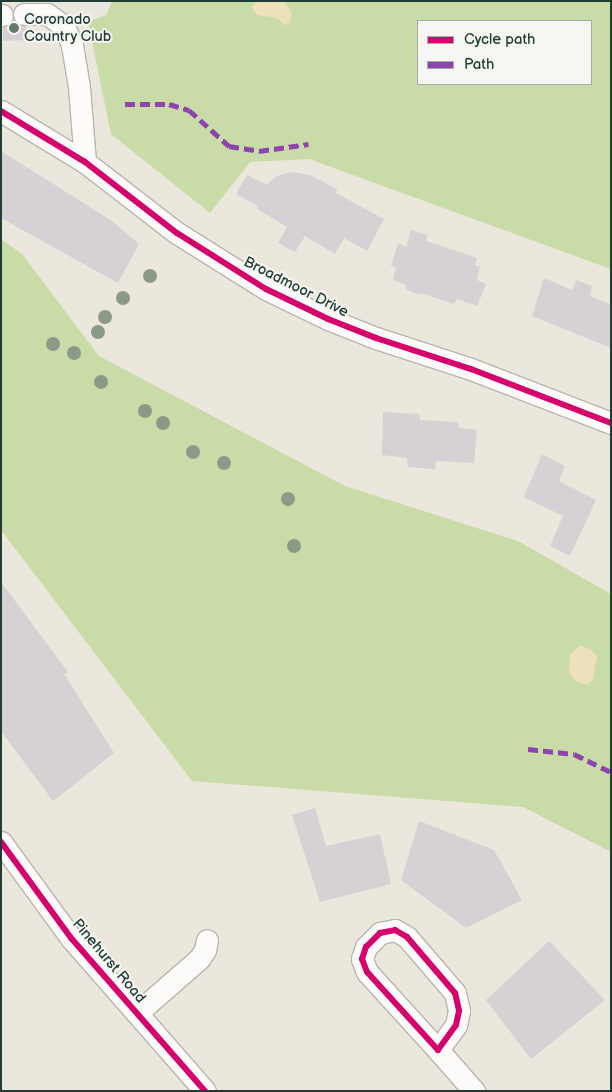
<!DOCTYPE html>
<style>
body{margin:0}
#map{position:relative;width:612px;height:1092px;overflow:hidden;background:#ece7dc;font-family:"Balsamiq Sans",sans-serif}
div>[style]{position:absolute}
.green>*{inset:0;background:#c9dba7}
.sand>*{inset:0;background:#ede0ba}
.building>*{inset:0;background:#d7d0d5}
.roads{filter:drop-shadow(1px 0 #b7b6af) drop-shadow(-1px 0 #b7b6af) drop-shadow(0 1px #b7b6af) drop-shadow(0 -1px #b7b6af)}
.minor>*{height:21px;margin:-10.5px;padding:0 10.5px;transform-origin:10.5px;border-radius:10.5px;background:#fcfbfa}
.quiet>*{height:5px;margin-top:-2.5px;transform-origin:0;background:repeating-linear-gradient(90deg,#8e44ad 0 10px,transparent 0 15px)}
.cycleway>*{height:6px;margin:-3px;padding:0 3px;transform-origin:3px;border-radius:3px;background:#d6006c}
.trees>*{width:14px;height:14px;margin:-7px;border-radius:50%;background:#8b9a87}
.dots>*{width:14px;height:14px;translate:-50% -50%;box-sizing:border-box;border:2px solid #f6f6f2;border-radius:50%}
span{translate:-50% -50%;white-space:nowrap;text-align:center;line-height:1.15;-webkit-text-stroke:4px #f6f6f2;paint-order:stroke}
.poi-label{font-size:15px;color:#1f3d34}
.left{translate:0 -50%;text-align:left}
.street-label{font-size:15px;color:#1f3d34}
.frame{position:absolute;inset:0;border:2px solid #1f3d34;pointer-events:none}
.legend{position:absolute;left:417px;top:20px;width:175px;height:65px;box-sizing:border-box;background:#f6f6f2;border:1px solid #a0aca6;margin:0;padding:6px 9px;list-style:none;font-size:15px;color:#1f3d34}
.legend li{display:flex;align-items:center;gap:10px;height:25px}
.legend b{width:25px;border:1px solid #a0aca6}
</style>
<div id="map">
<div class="green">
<i style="clip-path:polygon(evenodd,112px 1px,611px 1px,611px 269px,309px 159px,250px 162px,210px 213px,111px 134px,88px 22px,106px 15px,112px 1px,418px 21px,591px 21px,591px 84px,418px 84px,418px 21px)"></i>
<i style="clip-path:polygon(1px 239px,22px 254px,99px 356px,345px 486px,518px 541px,611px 594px,611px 852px,523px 807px,192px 781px,1px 530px)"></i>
</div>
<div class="sand">
<i style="clip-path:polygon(256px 1px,284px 1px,292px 14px,289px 24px,285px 25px,277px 18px,257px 15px,252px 8px)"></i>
<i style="clip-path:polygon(580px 646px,590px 649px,597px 656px,593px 680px,587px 685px,575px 681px,569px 672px,570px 654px)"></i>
</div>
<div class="building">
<i style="clip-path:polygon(13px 20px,18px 25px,26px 26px,27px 40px,3px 41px,3px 27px,9px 26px)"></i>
<i style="clip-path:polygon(1px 151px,112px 221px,139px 244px,118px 283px,1px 218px)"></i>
<i style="clip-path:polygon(290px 172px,310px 175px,337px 189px,336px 193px,384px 219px,367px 251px,344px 238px,335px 254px,305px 236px,295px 252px,278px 243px,287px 227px,257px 209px,258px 206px,236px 194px,247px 175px,267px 185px,277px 176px)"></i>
<i style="clip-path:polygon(411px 230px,427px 235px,426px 241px,477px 258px,475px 265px,480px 267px,477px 280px,486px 284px,477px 306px,457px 299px,454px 304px,421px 293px,420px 295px,405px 289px,406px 285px,393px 280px,396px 268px,391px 266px,398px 243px,406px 247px)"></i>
<i style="clip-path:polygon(544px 278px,572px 290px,576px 280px,592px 286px,590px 296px,611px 305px,611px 348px,532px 316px)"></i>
<i style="clip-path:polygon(383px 412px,419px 414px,420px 420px,458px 422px,459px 428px,477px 430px,474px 463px,436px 461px,435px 469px,408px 467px,407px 458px,382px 455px)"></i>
<i style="clip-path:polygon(542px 454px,565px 466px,559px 481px,596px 500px,570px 556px,550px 546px,563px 516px,524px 497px)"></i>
<i style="clip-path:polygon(1px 582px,68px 672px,64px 674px,114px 753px,53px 801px,1px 731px)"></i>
<i style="clip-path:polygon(315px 808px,326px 846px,380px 834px,391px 884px,320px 902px,292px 815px)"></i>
<i style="clip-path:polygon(419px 821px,494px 850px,522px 900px,466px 928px,401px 880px)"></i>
<i style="clip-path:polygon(549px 941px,605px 1000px,531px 1059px,486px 1000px)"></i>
</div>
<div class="roads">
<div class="minor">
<i style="left:24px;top:14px;width:23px"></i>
<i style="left:47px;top:14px;width:21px;rotate:35deg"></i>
<i style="left:64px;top:26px;width:21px;rotate:67deg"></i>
<i style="left:72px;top:45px;width:43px;rotate:80.5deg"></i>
<i style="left:79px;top:87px;width:75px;rotate:85.4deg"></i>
<i style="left:1px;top:15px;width:1px"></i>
<i style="left:1px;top:111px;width:98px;rotate:31.3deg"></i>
<i style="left:85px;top:162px;width:116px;rotate:37.7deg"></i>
<i style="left:177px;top:233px;width:105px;rotate:32.2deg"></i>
<i style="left:266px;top:289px;width:69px;rotate:25.8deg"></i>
<i style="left:328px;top:319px;width:52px;rotate:21.6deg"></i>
<i style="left:376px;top:338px;width:100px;rotate:18.1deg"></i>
<i style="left:471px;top:369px;width:150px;rotate:21.1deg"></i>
<i style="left:1px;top:842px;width:119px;rotate:53.9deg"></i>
<i style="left:71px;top:938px;width:203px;rotate:48.8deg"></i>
<i style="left:395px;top:930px;width:14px;rotate:30deg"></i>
<i style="left:407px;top:937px;width:74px;rotate:49.4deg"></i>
<i style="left:455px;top:993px;width:18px;rotate:77deg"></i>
<i style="left:459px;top:1011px;width:14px;rotate:102deg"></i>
<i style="left:456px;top:1025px;width:31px;rotate:126deg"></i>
<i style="left:438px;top:1050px;width:105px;rotate:-132.3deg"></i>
<i style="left:367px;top:972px;width:14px;rotate:-111deg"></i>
<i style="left:362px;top:959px;width:13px;rotate:-72deg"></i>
<i style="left:366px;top:947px;width:20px;rotate:-45deg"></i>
<i style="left:380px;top:933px;width:15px;rotate:-11deg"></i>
<i style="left:137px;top:1013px;width:82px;rotate:-41.1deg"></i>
<i style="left:199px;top:959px;width:11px;rotate:-56deg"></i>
<i style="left:205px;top:950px;width:10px;rotate:-79deg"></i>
<i style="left:438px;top:1050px;width:55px;rotate:48.7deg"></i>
</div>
</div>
<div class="quiet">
<i style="left:125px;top:104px;width:44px"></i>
<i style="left:169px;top:104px;width:21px;rotate:17deg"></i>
<i style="left:189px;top:110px;width:54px;rotate:42deg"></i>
<i style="left:229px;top:146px;width:30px;rotate:9deg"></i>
<i style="left:259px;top:151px;width:50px;rotate:-8deg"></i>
<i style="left:528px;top:749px;width:46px;rotate:6.2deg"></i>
<i style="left:574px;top:754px;width:41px;rotate:25.9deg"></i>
</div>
<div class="cycleway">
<i style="left:1px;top:111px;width:98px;rotate:31.3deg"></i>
<i style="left:85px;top:162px;width:116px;rotate:37.7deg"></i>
<i style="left:177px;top:233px;width:105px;rotate:32.2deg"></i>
<i style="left:266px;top:289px;width:69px;rotate:25.8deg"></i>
<i style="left:328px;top:319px;width:52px;rotate:21.6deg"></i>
<i style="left:376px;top:338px;width:100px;rotate:18.1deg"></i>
<i style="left:471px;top:369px;width:150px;rotate:21.1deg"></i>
<i style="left:1px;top:842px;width:119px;rotate:53.9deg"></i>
<i style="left:71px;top:938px;width:203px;rotate:48.8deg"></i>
<i style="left:395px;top:930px;width:14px;rotate:30deg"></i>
<i style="left:407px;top:937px;width:74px;rotate:49.4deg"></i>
<i style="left:455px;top:993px;width:18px;rotate:77deg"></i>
<i style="left:459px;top:1011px;width:14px;rotate:102deg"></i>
<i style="left:456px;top:1025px;width:31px;rotate:126deg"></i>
<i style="left:438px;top:1050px;width:105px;rotate:-132.3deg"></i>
<i style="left:367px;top:972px;width:14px;rotate:-111deg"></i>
<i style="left:362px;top:959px;width:13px;rotate:-72deg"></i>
<i style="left:366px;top:947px;width:20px;rotate:-45deg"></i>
<i style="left:380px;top:933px;width:15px;rotate:-11deg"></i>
</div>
<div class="trees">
<i style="left:150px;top:276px"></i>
<i style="left:123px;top:298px"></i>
<i style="left:105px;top:317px"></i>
<i style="left:98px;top:332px"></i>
<i style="left:53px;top:344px"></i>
<i style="left:74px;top:353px"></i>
<i style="left:101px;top:382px"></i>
<i style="left:145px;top:411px"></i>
<i style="left:163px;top:423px"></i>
<i style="left:193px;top:452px"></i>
<i style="left:224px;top:463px"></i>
<i style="left:288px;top:499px"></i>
<i style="left:294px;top:546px"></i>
</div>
<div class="dots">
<i style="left:14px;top:28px;background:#67786f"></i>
</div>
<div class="poi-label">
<span class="left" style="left:24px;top:28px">Coronado<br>Country Club</span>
</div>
<div class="street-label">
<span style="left:296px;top:287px;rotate:27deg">Broadmoor Drive</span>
<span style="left:109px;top:961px;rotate:50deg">Pinehurst Road</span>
</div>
<div class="frame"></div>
<ul class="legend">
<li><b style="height:6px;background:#d6006c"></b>Cycle path</li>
<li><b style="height:6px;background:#8e44ad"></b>Path</li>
</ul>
</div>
